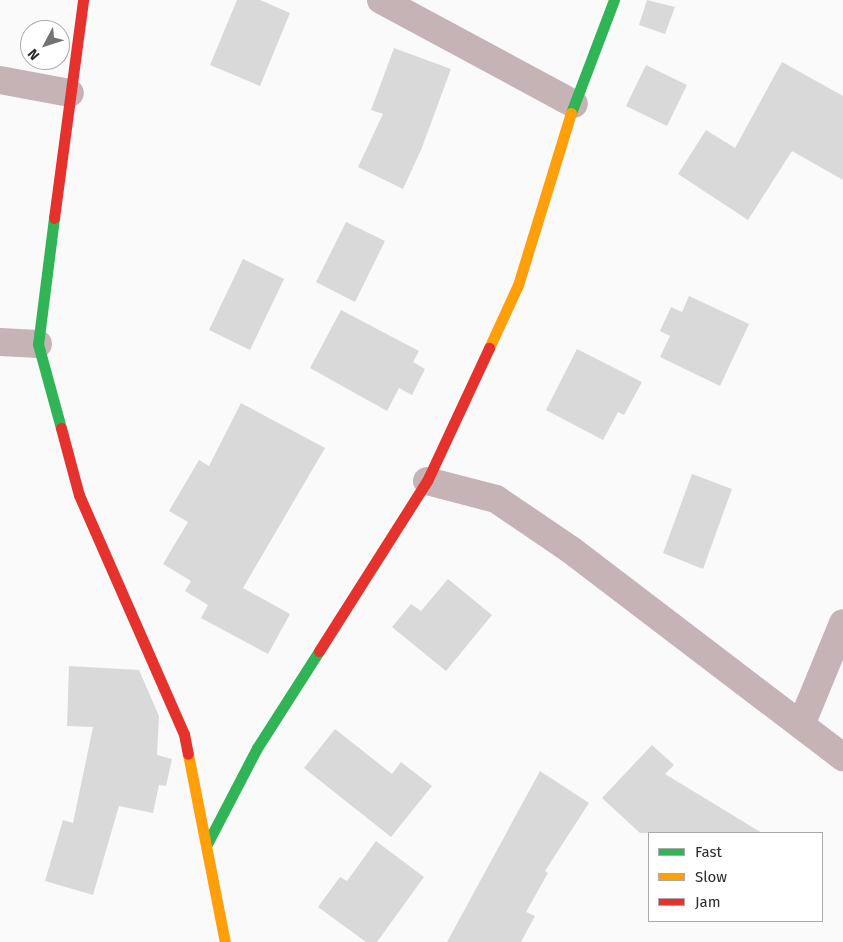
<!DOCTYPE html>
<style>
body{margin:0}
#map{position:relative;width:843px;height:942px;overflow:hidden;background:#fafafb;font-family:"Fira Sans",sans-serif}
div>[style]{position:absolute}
.building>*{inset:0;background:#d9d9d9}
.street>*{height:28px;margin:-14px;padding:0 14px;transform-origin:14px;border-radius:14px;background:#c5b3b5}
.fast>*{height:11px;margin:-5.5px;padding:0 5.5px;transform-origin:5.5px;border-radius:5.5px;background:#30b455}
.slow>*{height:11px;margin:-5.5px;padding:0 5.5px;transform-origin:5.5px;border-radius:5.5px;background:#ff9f0a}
.jam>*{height:11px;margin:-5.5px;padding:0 5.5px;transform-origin:5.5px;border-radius:5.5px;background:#e5322d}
span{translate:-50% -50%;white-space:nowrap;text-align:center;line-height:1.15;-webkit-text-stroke:4.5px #fff;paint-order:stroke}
.legend{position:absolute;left:648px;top:832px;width:175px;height:90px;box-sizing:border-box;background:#fff;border:1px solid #abaaab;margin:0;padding:6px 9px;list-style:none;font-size:15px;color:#2c2b2c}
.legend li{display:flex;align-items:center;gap:10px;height:25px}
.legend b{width:25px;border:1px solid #abaaab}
.north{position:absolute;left:20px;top:20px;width:50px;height:50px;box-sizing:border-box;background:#fff;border:1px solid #abaaab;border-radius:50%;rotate:230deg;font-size:14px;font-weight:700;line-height:20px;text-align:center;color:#2c2b2c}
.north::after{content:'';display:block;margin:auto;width:18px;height:22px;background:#747374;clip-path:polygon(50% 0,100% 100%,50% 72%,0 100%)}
</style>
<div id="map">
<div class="building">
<i style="clip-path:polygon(237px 0,260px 0,290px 13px,260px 86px,210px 65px)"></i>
<i style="clip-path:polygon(647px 0,675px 7px,665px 34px,639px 25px)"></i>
<i style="clip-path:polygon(394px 48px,451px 69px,421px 150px,403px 189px,358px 167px,383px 114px,371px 110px)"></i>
<i style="clip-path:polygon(782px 62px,843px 96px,843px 180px,792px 151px,748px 220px,678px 174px,706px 130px,735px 148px)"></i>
<i style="clip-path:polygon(646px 65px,687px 85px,667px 126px,626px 106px)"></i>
<i style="clip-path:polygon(346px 222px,385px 241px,355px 302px,316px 282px)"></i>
<i style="clip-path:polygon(243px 259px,284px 279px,250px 350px,209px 330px)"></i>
<i style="clip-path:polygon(689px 296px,749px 324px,720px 386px,660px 357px,670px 336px,660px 331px,671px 307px,682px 312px)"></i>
<i style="clip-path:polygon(341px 310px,419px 351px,413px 362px,425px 369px,412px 395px,399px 388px,387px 411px,310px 368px)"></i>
<i style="clip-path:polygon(577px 349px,642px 382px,624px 415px,618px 412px,603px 440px,546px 410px)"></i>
<i style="clip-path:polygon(241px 403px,325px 448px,243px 588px,290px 614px,268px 654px,201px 618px,208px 605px,185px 591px,191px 581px,163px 564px,188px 522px,169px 511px,199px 460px,209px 466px)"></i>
<i style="clip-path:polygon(692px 474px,732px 489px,703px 569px,663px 553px)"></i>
<i style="clip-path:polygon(448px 579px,492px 615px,446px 671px,392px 627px,411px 604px,421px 611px)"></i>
<i style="clip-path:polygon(69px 666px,139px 670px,159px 716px,157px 755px,172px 759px,166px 786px,159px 785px,153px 813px,119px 806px,93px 895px,45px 881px,63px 820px,73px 823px,93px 727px,67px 726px)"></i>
<i style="clip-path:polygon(335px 729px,392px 774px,401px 762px,432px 786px,391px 837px,304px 768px)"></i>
<i style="clip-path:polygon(652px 745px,674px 765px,665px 774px,762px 833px,640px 833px,602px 798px)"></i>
<i style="clip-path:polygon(540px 771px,589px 803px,545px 871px,548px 873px,526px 912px,535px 916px,521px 942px,447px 942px)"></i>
<i style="clip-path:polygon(376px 841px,424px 877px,377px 942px,366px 942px,318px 907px,340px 877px,347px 881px)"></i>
</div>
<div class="street">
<i style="left:381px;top:0;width:219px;rotate:28.3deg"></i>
<i style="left:0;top:80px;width:71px;rotate:10.5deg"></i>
<i style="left:0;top:342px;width:38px;rotate:3deg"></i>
<i style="left:427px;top:481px;width:71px;rotate:14.6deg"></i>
<i style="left:496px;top:499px;width:91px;rotate:34.2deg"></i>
<i style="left:571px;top:550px;width:342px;rotate:37.3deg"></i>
<i style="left:801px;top:725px;width:110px;rotate:-67.6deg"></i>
</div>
<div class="fast">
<i style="left:571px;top:113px;width:121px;rotate:-69.2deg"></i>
<i style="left:54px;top:218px;width:127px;rotate:97.2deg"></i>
<i style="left:38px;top:344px;width:87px;rotate:74.7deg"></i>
<i style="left:207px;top:844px;width:108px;rotate:-62.5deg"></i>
<i style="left:257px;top:748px;width:115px;rotate:-57.4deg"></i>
</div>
<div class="slow">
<i style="left:489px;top:348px;width:69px;rotate:-65.3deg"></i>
<i style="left:518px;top:285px;width:180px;rotate:-72.9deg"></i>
<i style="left:188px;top:754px;width:192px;rotate:78.9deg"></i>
</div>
<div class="jam">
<i style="left:54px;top:218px;width:220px;rotate:-82.4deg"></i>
<i style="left:61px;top:428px;width:69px;rotate:75deg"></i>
<i style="left:79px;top:495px;width:261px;rotate:66.3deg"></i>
<i style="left:184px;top:734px;width:20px;rotate:79deg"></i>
<i style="left:319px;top:651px;width:201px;rotate:-57.6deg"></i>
<i style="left:427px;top:481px;width:147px;rotate:-65deg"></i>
</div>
<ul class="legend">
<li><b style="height:6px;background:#30b455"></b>Fast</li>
<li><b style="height:6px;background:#ff9f0a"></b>Slow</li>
<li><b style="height:6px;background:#e5322d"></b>Jam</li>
</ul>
<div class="north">N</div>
</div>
